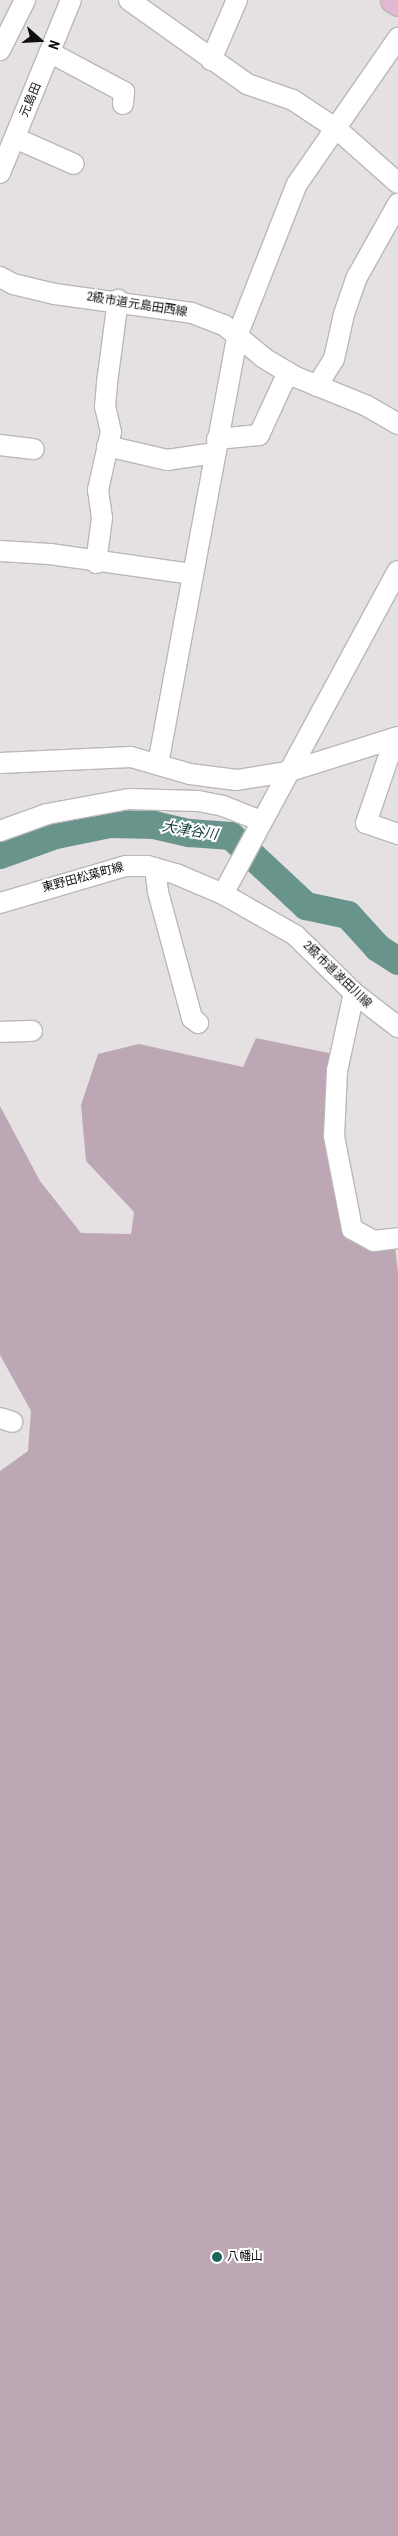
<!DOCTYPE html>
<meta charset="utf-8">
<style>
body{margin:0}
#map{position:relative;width:398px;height:2536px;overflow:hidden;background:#e5e1e3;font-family:"Roboto Condensed","Noto Sans JP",sans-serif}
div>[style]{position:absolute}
.green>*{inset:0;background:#bea7b4}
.river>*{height:28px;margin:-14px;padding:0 14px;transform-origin:14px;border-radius:14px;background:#68948c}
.roads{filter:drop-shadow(1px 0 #bbb7b9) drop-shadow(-1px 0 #bbb7b9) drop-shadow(0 1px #bbb7b9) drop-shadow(0 -1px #bbb7b9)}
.minor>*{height:20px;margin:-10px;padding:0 10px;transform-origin:10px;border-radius:10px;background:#fff}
.major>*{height:25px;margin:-12.5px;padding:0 12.5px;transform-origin:12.5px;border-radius:12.5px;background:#e2b9d2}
.dots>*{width:14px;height:14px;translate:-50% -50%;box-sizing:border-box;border:2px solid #fff;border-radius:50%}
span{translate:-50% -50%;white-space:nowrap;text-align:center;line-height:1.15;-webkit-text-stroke:4px #fff;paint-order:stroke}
.street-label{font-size:12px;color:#100f0f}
.poi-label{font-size:12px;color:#100f0f}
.left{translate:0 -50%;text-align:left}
.water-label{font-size:14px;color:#0c3731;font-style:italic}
.north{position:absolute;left:15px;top:15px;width:50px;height:50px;-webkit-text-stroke:4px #fff;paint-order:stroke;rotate:109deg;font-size:14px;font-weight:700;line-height:20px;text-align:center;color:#100f0f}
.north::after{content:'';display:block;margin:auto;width:18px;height:22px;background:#100f0f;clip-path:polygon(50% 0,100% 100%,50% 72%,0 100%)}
</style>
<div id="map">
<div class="green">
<i style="clip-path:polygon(256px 1038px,338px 1055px,348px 1232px,395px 1246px,398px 1273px,398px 2536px,0 2536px,0 1471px,28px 1451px,31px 1411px,0 1355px,0 1106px,40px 1181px,81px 1233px,131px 1234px,134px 1212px,86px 1161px,81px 1105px,98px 1054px,139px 1044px,243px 1067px)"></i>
</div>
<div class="river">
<i style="left:0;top:855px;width:59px;rotate:-19.7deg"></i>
<i style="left:56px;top:835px;width:55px;rotate:-11.5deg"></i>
<i style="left:110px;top:824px;width:44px;rotate:1.3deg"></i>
<i style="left:154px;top:825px;width:37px;rotate:13deg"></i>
<i style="left:190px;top:833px;width:41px;rotate:4.2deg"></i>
<i style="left:231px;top:836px;width:103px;rotate:43deg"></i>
<i style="left:306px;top:906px;width:43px;rotate:12.1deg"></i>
<i style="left:348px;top:915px;width:45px;rotate:47.7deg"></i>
<i style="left:378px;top:948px;width:24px;rotate:33deg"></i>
</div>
<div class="roads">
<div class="minor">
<i style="left:129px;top:0;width:145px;rotate:35.4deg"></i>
<i style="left:247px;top:84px;width:49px;rotate:19.2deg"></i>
<i style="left:293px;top:100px;width:54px;rotate:33.7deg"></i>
<i style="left:338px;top:130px;width:80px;rotate:41.5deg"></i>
<i style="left:0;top:50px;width:56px;rotate:-63.4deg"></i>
<i style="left:51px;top:53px;width:83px;rotate:28.1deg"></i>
<i style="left:124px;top:92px;width:12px;rotate:95deg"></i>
<i style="left:211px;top:60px;width:65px;rotate:-66.6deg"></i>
<i style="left:15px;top:138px;width:64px;rotate:23.8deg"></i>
<i style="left:0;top:173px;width:187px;rotate:-67.7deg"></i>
<i style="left:0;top:277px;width:15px;rotate:28deg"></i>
<i style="left:13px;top:284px;width:43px;rotate:13.4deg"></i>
<i style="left:55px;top:294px;width:138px;rotate:7.9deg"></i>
<i style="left:192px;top:313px;width:34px;rotate:21deg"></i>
<i style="left:224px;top:325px;width:52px;rotate:39.5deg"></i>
<i style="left:264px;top:358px;width:37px;rotate:31deg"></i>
<i style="left:296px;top:377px;width:77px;rotate:22.2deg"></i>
<i style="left:367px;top:406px;width:36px;rotate:30deg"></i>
<i style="left:317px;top:386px;width:32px;rotate:-58deg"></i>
<i style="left:334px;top:359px;width:46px;rotate:-77.5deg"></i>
<i style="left:344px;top:314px;width:39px;rotate:-71deg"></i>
<i style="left:357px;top:277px;width:84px;rotate:-60.7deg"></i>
<i style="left:217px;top:439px;width:42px;rotate:-5.4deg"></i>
<i style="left:259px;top:435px;width:69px;rotate:-65.3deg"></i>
<i style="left:0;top:445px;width:34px;rotate:7deg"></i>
<i style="left:107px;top:446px;width:62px;rotate:13.1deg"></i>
<i style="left:167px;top:460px;width:49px;rotate:-8.3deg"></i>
<i style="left:0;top:551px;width:50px;rotate:3.4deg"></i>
<i style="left:50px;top:554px;width:144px;rotate:8deg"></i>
<i style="left:96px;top:563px;width:45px;rotate:-82.4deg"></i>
<i style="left:102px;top:518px;width:28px;rotate:-98deg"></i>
<i style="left:98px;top:490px;width:59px;rotate:-77.4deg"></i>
<i style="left:111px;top:432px;width:26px;rotate:-103deg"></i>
<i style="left:105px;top:407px;width:24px;rotate:-85deg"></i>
<i style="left:107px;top:383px;width:84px;rotate:-82.5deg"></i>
<i style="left:395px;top:738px;width:90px;rotate:108.8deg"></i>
<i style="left:366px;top:823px;width:34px;rotate:19deg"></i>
<i style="left:0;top:763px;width:131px;rotate:-2.6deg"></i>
<i style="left:131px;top:757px;width:61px;rotate:16.1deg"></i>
<i style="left:190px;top:774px;width:47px;rotate:7.3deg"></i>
<i style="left:237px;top:780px;width:51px;rotate:-9.1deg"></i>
<i style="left:287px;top:772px;width:116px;rotate:-17.5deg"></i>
<i style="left:158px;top:764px;width:435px;rotate:-79.5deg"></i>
<i style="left:237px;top:336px;width:163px;rotate:-68.5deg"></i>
<i style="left:297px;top:184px;width:178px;rotate:-55.3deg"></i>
<i style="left:0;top:831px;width:50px;rotate:-19.9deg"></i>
<i style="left:47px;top:814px;width:83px;rotate:-10.4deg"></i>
<i style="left:129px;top:799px;width:69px;rotate:1.7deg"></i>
<i style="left:198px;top:801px;width:25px;rotate:11deg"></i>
<i style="left:223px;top:806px;width:41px;rotate:21.5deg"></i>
<i style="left:155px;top:868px;width:24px;rotate:83deg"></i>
<i style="left:158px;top:892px;width:131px;rotate:74.9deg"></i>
<i style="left:192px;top:1018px;width:8px;rotate:40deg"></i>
<i style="left:223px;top:894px;width:367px;rotate:-61.6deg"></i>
<i style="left:0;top:903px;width:131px;rotate:-16.4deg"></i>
<i style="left:126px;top:866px;width:22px"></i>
<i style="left:148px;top:866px;width:29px;rotate:16deg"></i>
<i style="left:176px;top:874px;width:51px;rotate:23.1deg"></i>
<i style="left:223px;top:894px;width:83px;rotate:29.7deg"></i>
<i style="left:295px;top:935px;width:83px;rotate:44.5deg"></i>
<i style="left:354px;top:993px;width:56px;rotate:37.7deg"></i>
<i style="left:354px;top:993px;width:80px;rotate:102.3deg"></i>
<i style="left:337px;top:1071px;width:65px;rotate:92.6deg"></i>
<i style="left:334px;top:1136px;width:95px;rotate:79deg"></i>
<i style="left:352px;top:1229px;width:25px;rotate:29deg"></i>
<i style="left:374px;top:1241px;width:24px;rotate:-7deg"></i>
<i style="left:0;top:1032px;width:32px;rotate:-2deg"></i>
<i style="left:0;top:1418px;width:13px;rotate:18deg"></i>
</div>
<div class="major">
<i style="left:393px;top:0;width:6px;rotate:31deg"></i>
</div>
</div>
<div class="dots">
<i style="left:217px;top:2257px;background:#1c655b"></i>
</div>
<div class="street-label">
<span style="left:31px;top:100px;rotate:-67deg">元島田</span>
<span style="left:137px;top:305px;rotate:9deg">2級市道元島田西線</span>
<span style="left:83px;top:878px;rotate:-15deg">東野田松葉町線</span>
<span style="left:337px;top:975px;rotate:44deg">2級市道波田川線</span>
</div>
<div class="poi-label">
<span class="left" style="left:227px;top:2257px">八幡山</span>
</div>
<div class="water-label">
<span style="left:190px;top:830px;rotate:9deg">大津谷川</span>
</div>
<div class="north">N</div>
</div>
